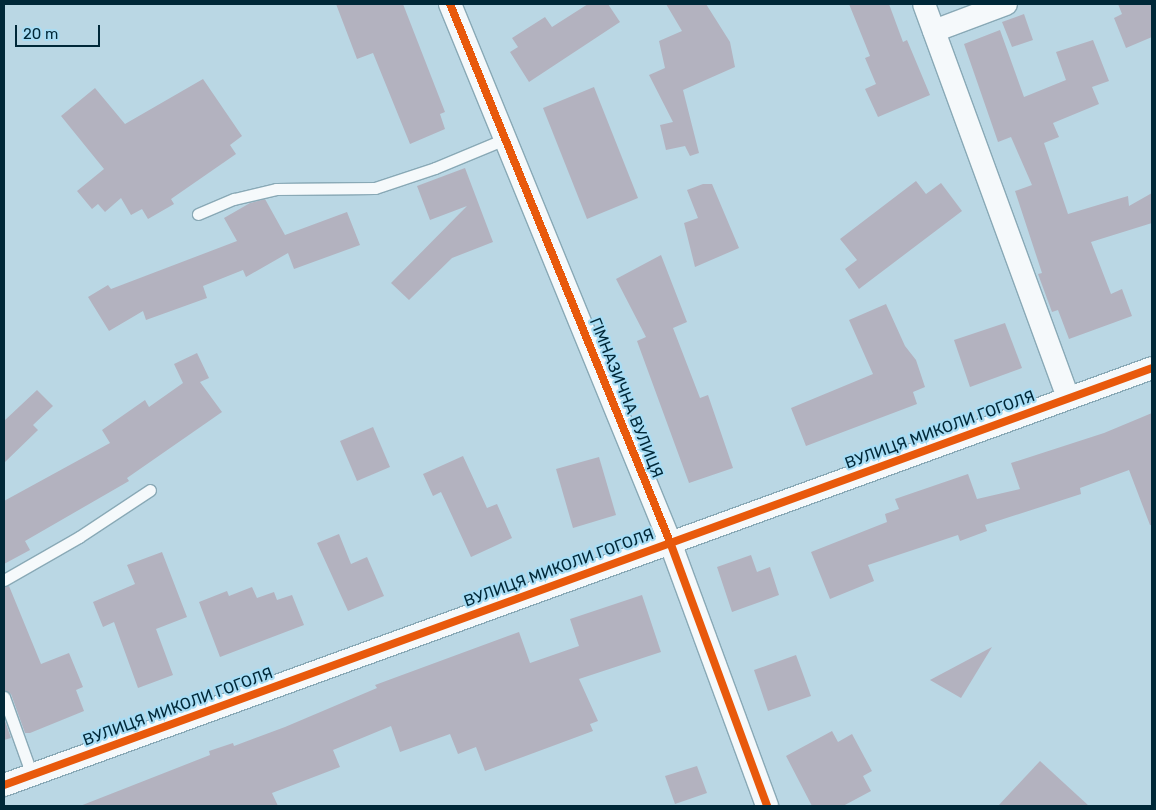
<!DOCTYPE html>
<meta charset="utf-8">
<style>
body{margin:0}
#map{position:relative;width:1156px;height:810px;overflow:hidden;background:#bad7e4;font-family:Rubik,sans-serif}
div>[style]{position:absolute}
.building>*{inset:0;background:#b3b2bf}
.roads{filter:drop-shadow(1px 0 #89a9b6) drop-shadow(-1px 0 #89a9b6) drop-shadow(0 1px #89a9b6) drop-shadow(0 -1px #89a9b6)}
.service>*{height:11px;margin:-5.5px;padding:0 5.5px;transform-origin:5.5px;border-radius:5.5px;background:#f5f9fb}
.minor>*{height:22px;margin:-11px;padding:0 11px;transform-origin:11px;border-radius:11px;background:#f5f9fb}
.cycleway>*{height:8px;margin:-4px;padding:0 4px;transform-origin:4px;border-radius:4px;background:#e8590c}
span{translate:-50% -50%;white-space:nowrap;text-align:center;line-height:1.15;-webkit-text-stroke:4.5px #a8ddf5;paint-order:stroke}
.street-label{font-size:16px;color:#002838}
.frame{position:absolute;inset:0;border:5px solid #002838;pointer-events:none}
.scale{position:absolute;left:15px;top:25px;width:85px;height:22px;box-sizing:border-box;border:2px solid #002838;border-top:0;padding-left:6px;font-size:15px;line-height:18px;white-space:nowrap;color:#002838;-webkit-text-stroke:4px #a8ddf5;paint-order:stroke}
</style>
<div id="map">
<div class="building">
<i style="clip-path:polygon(336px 4px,403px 4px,445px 112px,440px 114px,445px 129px,410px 144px,373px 53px,357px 59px)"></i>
<i style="clip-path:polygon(588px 4px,608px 4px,620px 22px,529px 82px,510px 52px,518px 47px,512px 38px,545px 17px,552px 27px)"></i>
<i style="clip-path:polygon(666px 4px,706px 4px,730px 42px,735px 67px,683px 90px,699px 153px,690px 156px,685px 146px,666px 150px,660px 125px,673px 122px,649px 75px,665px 68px,659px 41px,682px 31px)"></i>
<i style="clip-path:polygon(849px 4px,889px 4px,903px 42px,907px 40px,930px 95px,878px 117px,865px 89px,876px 84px,865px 58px,870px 56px)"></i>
<i style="clip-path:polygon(1118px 4px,1152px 4px,1152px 37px,1126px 48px,1114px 18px,1122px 14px)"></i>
<i style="clip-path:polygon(1024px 14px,1033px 40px,1012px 47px,1002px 22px)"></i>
<i style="clip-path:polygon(1000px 30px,1024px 97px,1066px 80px,1056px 52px,1093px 40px,1109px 81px,1092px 87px,1099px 104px,1053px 123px,1059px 137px,1044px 143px,1068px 214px,1128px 196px,1129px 206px,1152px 193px,1152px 223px,1091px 242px,1111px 294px,1122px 289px,1132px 316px,1069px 339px,1058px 310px,1052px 312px,1038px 274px,1042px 273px,1015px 191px,1032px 185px,1011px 137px,998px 142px,964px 44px)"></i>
<i style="clip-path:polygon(203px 79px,242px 136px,230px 145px,236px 154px,171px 199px,174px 204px,148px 219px,142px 209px,131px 215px,121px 198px,105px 212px,98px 204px,92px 209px,77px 191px,104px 169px,61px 116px,95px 88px,125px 124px)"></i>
<i style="clip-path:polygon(594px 87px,638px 198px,587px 219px,543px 108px)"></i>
<i style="clip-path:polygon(465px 168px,493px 242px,452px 258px,409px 300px,391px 283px,467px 206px,430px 220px,417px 186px)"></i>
<i style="clip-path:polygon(916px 181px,926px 194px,941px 183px,962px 211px,859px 289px,845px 269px,857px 260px,840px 239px)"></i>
<i style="clip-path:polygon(703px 184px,712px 184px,739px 248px,695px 267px,684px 223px,698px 218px,687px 190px)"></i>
<i style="clip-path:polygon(265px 199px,285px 235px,347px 212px,360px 245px,294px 269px,288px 253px,246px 277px,243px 270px,203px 286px,207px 298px,146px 320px,143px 311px,109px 331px,88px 297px,108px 285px,111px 289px,237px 241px,224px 218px,250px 203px)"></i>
<i style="clip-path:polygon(661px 255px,687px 322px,673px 328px,700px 398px,708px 395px,733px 468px,689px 483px,637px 341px,646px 337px,616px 279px)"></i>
<i style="clip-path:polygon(886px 304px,905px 346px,916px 360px,925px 387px,913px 392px,917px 404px,806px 446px,791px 408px,873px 374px,849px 320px)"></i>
<i style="clip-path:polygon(1005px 323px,1022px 368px,970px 387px,954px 340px)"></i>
<i style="clip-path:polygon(197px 353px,209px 378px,200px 382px,222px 412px,127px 478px,129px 481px,25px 541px,30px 550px,4px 564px,4px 501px,110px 443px,102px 430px,145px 400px,149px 407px,183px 383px,174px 364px)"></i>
<i style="clip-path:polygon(37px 390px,53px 406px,33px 425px,38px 430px,4px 463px,4px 421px)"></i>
<i style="clip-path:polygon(1152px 413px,1152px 525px,1150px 525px,1129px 470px,1080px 488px,1081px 494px,985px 525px,987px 531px,960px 541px,958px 535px,868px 565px,874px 581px,830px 599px,811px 552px,887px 522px,885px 514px,899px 509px,895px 499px,968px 474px,977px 499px,1020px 489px,1011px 463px,1104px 433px)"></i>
<i style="clip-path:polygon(373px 427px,390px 467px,357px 481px,340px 441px)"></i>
<i style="clip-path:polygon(463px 456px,487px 508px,497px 504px,512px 538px,471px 557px,441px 492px,433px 496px,423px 474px)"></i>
<i style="clip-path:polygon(599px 457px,616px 515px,573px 528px,556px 469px)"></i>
<i style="clip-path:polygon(339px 534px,351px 564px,367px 557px,384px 596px,348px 611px,317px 543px)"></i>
<i style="clip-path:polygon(162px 552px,187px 617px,156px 629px,173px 675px,138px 688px,114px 622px,103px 627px,93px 602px,135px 584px,127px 565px)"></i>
<i style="clip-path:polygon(751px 555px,757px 572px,770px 567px,779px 595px,732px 612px,717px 567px)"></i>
<i style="clip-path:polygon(9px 586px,41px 664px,69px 653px,83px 687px,76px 690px,84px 711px,30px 733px,25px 733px,11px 694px,4px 690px,4px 587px)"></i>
<i style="clip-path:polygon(252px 587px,257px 598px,274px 592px,277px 600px,292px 595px,304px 625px,220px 657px,199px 602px,227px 591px,229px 596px)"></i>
<i style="clip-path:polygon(642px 595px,661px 652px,579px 679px,598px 721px,590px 724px,593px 731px,485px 771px,476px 747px,458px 754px,450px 734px,400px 752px,391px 726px,333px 750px,340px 767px,272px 793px,278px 806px,80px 806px,210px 755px,209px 751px,233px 743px,234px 746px,285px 727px,377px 688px,375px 685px,519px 632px,530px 663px,579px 646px,570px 619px)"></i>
<i style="clip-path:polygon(992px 647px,961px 698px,930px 680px)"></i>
<i style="clip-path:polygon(796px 655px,811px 696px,768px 711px,754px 670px)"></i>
<i style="clip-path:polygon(4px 718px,11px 738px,4px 740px)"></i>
<i style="clip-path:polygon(832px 731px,838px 742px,852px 734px,872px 771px,863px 776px,871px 791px,843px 806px,812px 806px,786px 756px)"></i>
<i style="clip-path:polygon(1040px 761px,1089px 806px,998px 806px)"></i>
<i style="clip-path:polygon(697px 766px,707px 793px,675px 804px,665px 776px)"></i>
</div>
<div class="roads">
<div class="service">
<i style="left:198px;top:214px;width:39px;rotate:-23deg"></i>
<i style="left:234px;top:199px;width:43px;rotate:-13.4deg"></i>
<i style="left:276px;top:189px;width:99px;rotate:-0.6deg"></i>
<i style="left:375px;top:188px;width:63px;rotate:-18.4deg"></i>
<i style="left:435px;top:168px;width:76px;rotate:-22.5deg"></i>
<i style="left:4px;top:580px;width:86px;rotate:-29.8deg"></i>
<i style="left:79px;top:537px;width:85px;rotate:-33.5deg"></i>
<i style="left:4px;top:697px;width:83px;rotate:70.3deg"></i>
</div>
<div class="minor">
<i style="left:450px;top:4px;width:581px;rotate:67.76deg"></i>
<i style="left:670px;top:542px;width:281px;rotate:69.8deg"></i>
<i style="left:924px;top:4px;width:419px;rotate:69.9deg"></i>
<i style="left:934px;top:31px;width:77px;rotate:-20.6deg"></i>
<i style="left:4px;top:785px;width:1221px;rotate:-19.96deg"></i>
</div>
</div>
<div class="cycleway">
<i style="left:450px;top:4px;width:581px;rotate:67.76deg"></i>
<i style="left:670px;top:542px;width:281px;rotate:69.8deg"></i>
<i style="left:4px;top:785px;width:1221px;rotate:-19.96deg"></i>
</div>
<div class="street-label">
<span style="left:626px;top:398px;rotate:68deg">ГІМНАЗИЧНА ВУЛИЦЯ</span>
<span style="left:940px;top:430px;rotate:-20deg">ВУЛИЦЯ МИКОЛИ ГОГОЛЯ</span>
<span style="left:559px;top:568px;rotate:-20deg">ВУЛИЦЯ МИКОЛИ ГОГОЛЯ</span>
<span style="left:178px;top:707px;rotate:-20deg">ВУЛИЦЯ МИКОЛИ ГОГОЛЯ</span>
</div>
<div class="frame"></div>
<div class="scale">20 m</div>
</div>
